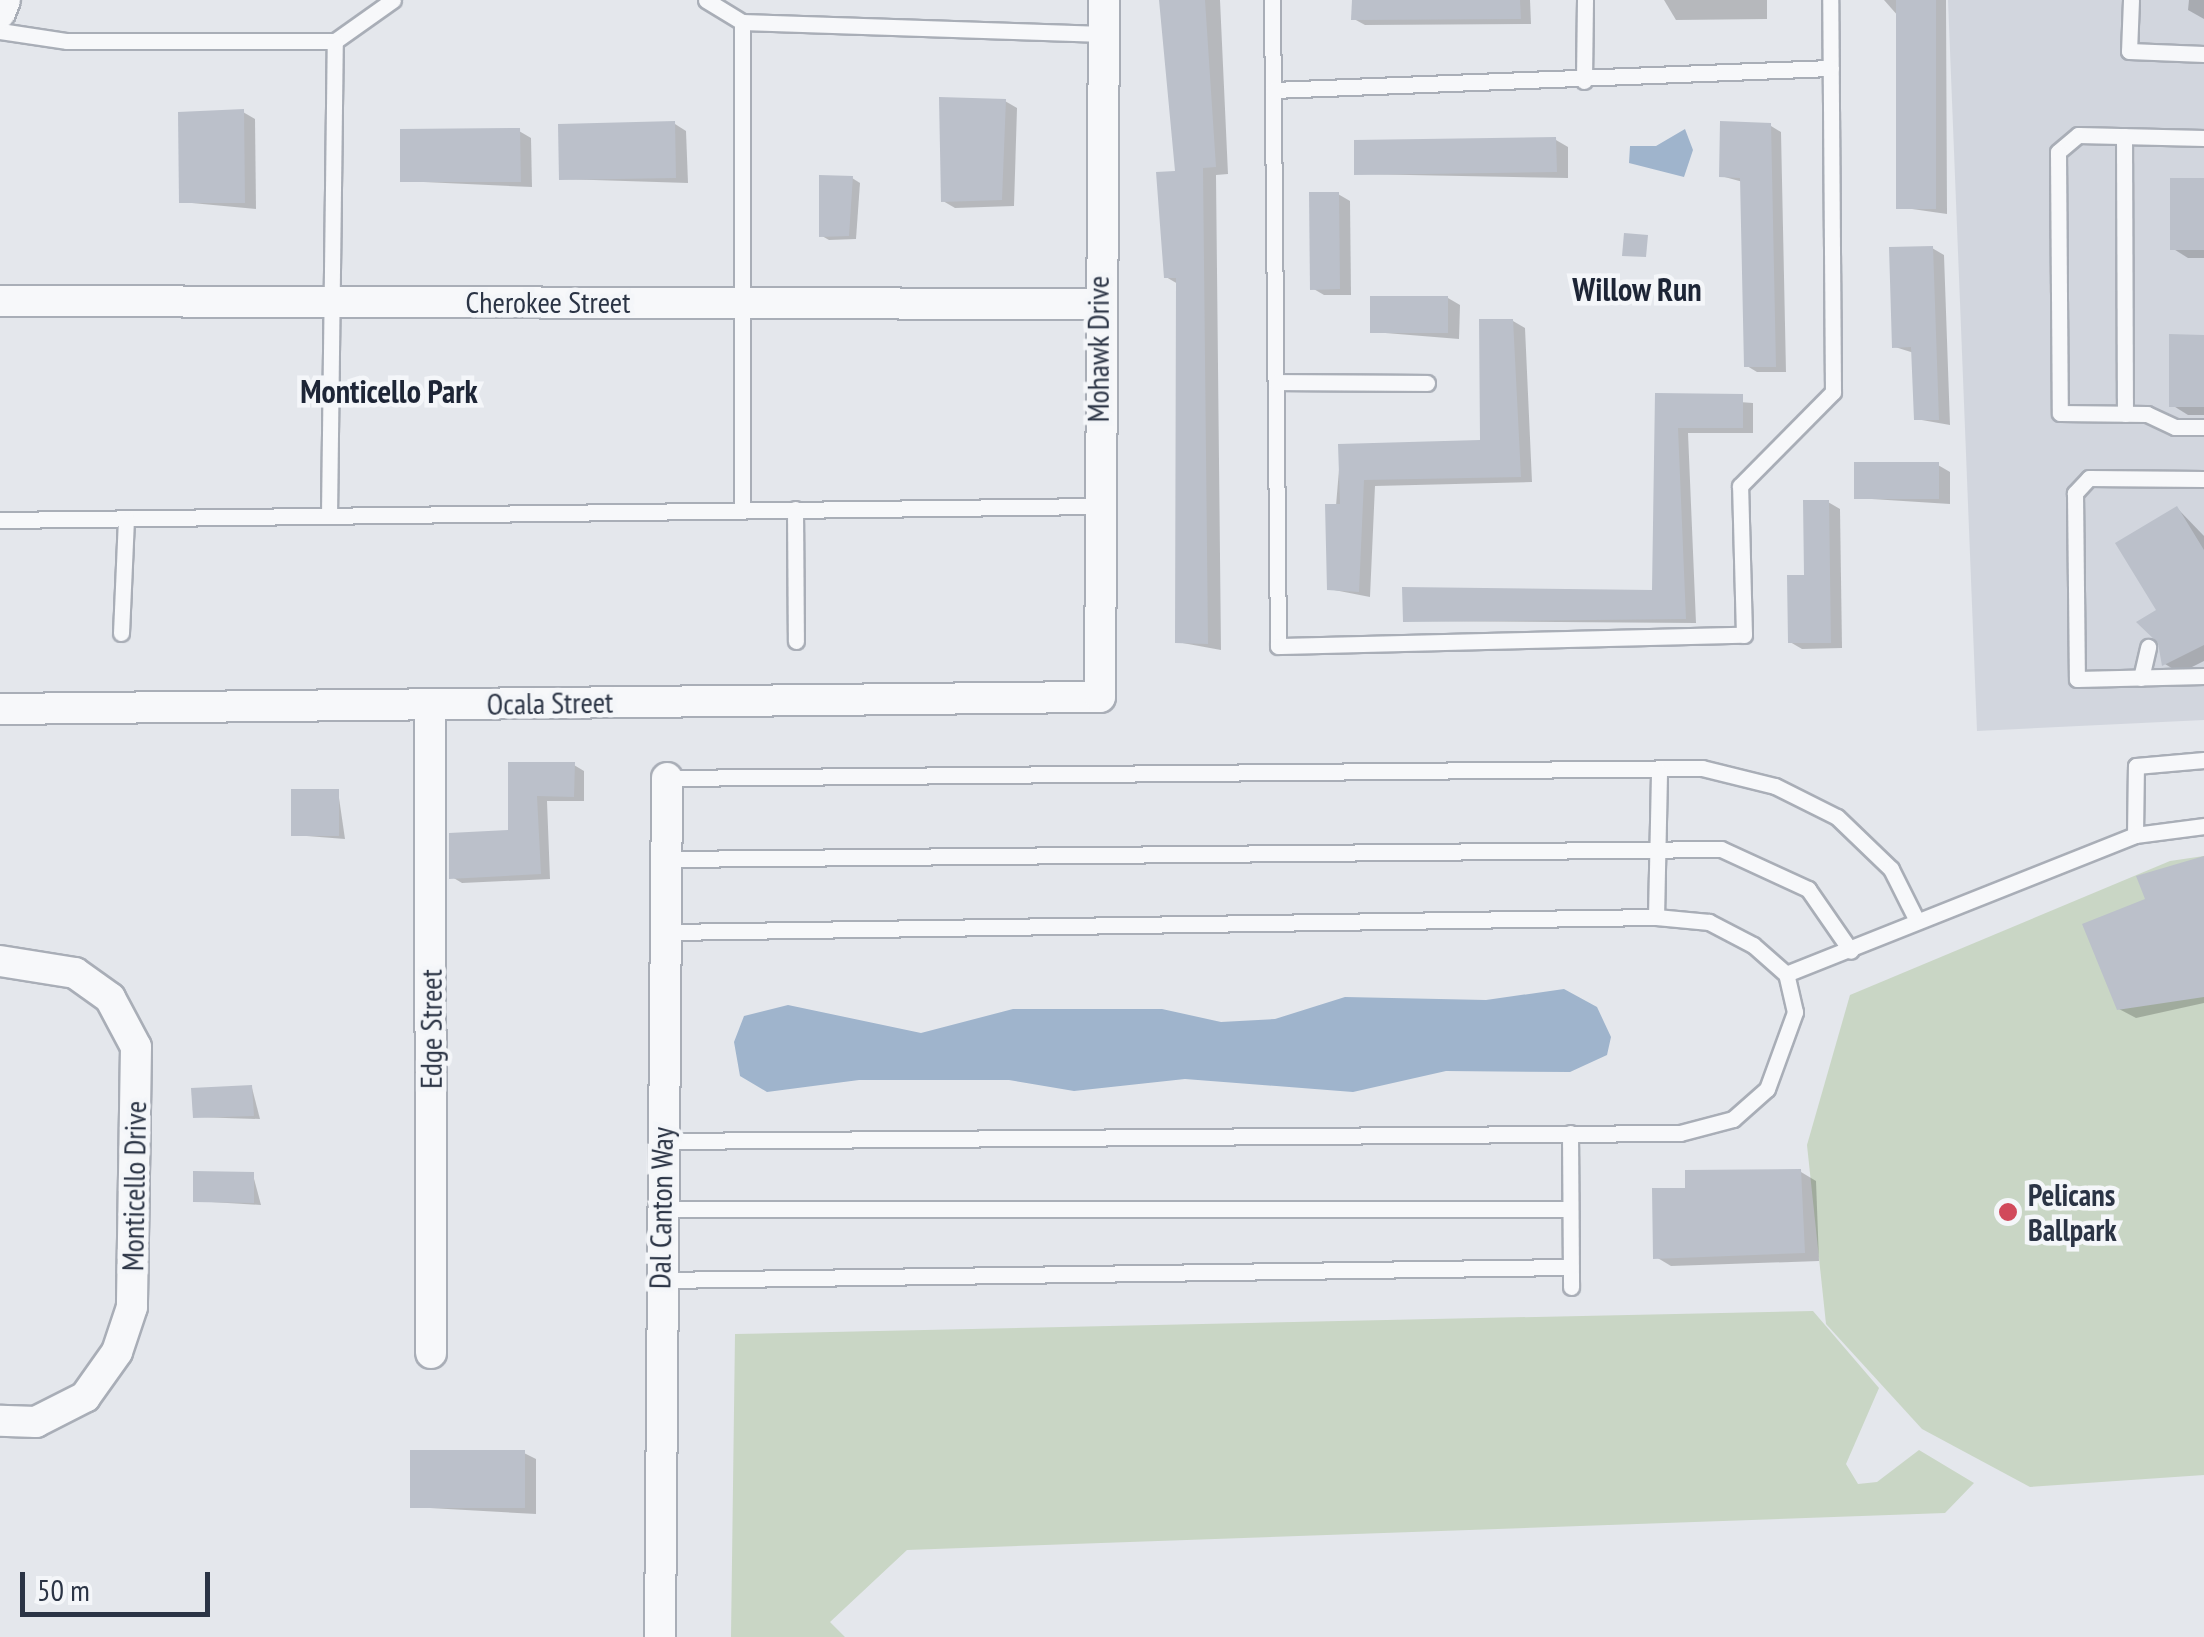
<!DOCTYPE html>
<style>
body{margin:0}
#map{position:relative;width:2204px;height:1637px;overflow:hidden;background:#e4e7ec;font-family:"PT Sans Narrow",sans-serif}
div>[style]{position:absolute}
.built>*{inset:0;background:#d2d6de}
.green>*{inset:0;background:#c9d6c5}
.water>*{inset:0;background:#9fb4cc}
.shadow>*{inset:0;background:#0003}
.building>*{inset:0;background:#bbc0ca}
.roads{filter:drop-shadow(2px 0 #a9aeb7) drop-shadow(-2px 0 #a9aeb7) drop-shadow(0 2px #a9aeb7) drop-shadow(0 -2px #a9aeb7)}
.service>*{height:15px;margin:-7.5px;padding:0 7.5px;transform-origin:7.5px;border-radius:7.5px;background:#f7f8fa}
.minor>*{height:30px;margin:-15px;padding:0 15px;transform-origin:15px;border-radius:15px;background:#f7f8fa}
.dots>*{width:28px;height:28px;translate:-50% -50%;box-sizing:border-box;border:5px solid #f4f6f9;border-radius:50%}
span{translate:-50% -50%;white-space:nowrap;text-align:center;line-height:1.15;-webkit-text-stroke:9px #f4f6f9;paint-order:stroke}
.street-label{font-size:30px;color:#2b3445}
.poi-label{font-size:30px;color:#2b3445;font-weight:700}
.left{translate:0 -50%;text-align:left}
.neighbourhood-label{font-size:32px;color:#1d2536;font-weight:700}
.scale{position:absolute;left:20px;top:1572px;width:190px;height:45px;box-sizing:border-box;border:5px solid #2b3445;border-top:0;padding-left:12px;font-size:30px;line-height:35px;white-space:nowrap;color:#2b3445;-webkit-text-stroke:8px #f4f6f9;paint-order:stroke}
</style>
<div id="map">
<div class="built">
<i style="clip-path:polygon(1948px 0,2204px 0,2204px 720px,1977px 731px)"></i>
</div>
<div class="green">
<i style="clip-path:polygon(2204px 856px,2204px 1475px,2030px 1487px,1922px 1429px,1826px 1324px,1807px 1145px,1850px 995px,2170px 861px)"></i>
<i style="clip-path:polygon(1813px 1311px,1879px 1388px,1846px 1464px,1858px 1484px,1877px 1482px,1919px 1450px,1974px 1483px,1945px 1513px,907px 1550px,830px 1622px,845px 1637px,731px 1637px,735px 1334px)"></i>
</div>
<div class="water">
<i style="clip-path:polygon(1685px 129px,1693px 150px,1684px 177px,1629px 163px,1630px 146px,1656px 146px)"></i>
<i style="clip-path:polygon(1564px 989px,1597px 1007px,1611px 1037px,1607px 1055px,1570px 1072px,1446px 1071px,1353px 1092px,1185px 1079px,1074px 1091px,1009px 1080px,859px 1080px,767px 1092px,740px 1076px,734px 1042px,744px 1016px,788px 1005px,921px 1033px,1013px 1009px,1162px 1009px,1221px 1022px,1275px 1019px,1345px 997px,1486px 1000px)"></i>
</div>
<div class="shadow">
<i style="clip-path:polygon(1164px 0,1220px 0,1228px 174px,1216px 175px,1221px 650px,1177px 642px,1178px 284px,1166px 277px,1178px 173px)"></i>
<i style="clip-path:polygon(1354px 0,1530px 0,1531px 24px,1365px 25px,1354px 19px)"></i>
<i style="clip-path:polygon(1664px 0,1767px 0,1767px 19px,1676px 20px)"></i>
<i style="clip-path:polygon(1884px 0,1946px 0,1947px 214px,1898px 207px,1899px 17px)"></i>
<i style="clip-path:polygon(2189px 0,2204px 0,2204px 19px,2188px 10px)"></i>
<i style="clip-path:polygon(1005px 101px,1017px 108px,1014px 206px,955px 208px,943px 201px)"></i>
<i style="clip-path:polygon(243px 112px,255px 119px,256px 209px,181px 202px)"></i>
<i style="clip-path:polygon(675px 124px,686px 131px,688px 183px,562px 179px)"></i>
<i style="clip-path:polygon(1771px 126px,1781px 132px,1786px 372px,1757px 372px,1747px 366px,1743px 182px,1721px 176px)"></i>
<i style="clip-path:polygon(519px 131px,531px 138px,532px 187px,402px 181px)"></i>
<i style="clip-path:polygon(1556px 140px,1568px 147px,1568px 178px,1357px 174px)"></i>
<i style="clip-path:polygon(852px 178px,860px 183px,856px 239px,829px 240px,822px 236px)"></i>
<i style="clip-path:polygon(2204px 181px,2204px 258px,2188px 258px,2172px 248px)"></i>
<i style="clip-path:polygon(1338px 194px,1350px 201px,1351px 295px,1324px 295px,1312px 288px)"></i>
<i style="clip-path:polygon(1932px 248px,1944px 255px,1950px 425px,1916px 419px,1914px 353px,1895px 347px)"></i>
<i style="clip-path:polygon(1448px 298px,1460px 305px,1459px 339px,1373px 332px)"></i>
<i style="clip-path:polygon(1513px 321px,1525px 328px,1532px 482px,1375px 486px,1370px 597px,1329px 589px,1341px 446px,1483px 443px)"></i>
<i style="clip-path:polygon(2204px 337px,2204px 415px,2188px 415px,2172px 405px)"></i>
<i style="clip-path:polygon(1658px 396px,1753px 403px,1753px 433px,1688px 433px,1696px 623px,1405px 621px,1654px 593px)"></i>
<i style="clip-path:polygon(1938px 465px,1950px 472px,1950px 504px,1856px 498px)"></i>
<i style="clip-path:polygon(1828px 502px,1840px 509px,1842px 648px,1802px 649px,1790px 642px)"></i>
<i style="clip-path:polygon(2177px 508px,2204px 536px,2204px 661px,2180px 673px,2165px 664px,2160px 611px)"></i>
<i style="clip-path:polygon(511px 764px,574px 765px,584px 771px,584px 801px,547px 801px,550px 879px,462px 883px,452px 877px,510px 833px)"></i>
<i style="clip-path:polygon(338px 791px,345px 839px,294px 835px)"></i>
<i style="clip-path:polygon(2204px 860px,2204px 1003px,2136px 1018px,2119px 1009px,2149px 900px)"></i>
<i style="clip-path:polygon(252px 1088px,260px 1119px,195px 1117px)"></i>
<i style="clip-path:polygon(1801px 1172px,1816px 1181px,1819px 1261px,1671px 1266px,1656px 1257px,1687px 1190px)"></i>
<i style="clip-path:polygon(253px 1175px,261px 1205px,195px 1201px)"></i>
<i style="clip-path:polygon(524px 1453px,536px 1459px,536px 1514px,412px 1507px)"></i>
</div>
<div class="building">
<i style="clip-path:polygon(1159px 0,1205px 0,1216px 167px,1203px 168px,1208px 644px,1175px 643px,1176px 278px,1164px 278px,1156px 172px,1175px 171px)"></i>
<i style="clip-path:polygon(1352px 0,1520px 0,1521px 19px,1351px 20px)"></i>
<i style="clip-path:polygon(1896px 0,1936px 0,1936px 209px,1896px 209px)"></i>
<i style="clip-path:polygon(939px 97px,1006px 99px,1002px 200px,941px 202px)"></i>
<i style="clip-path:polygon(244px 109px,245px 203px,179px 203px,178px 112px)"></i>
<i style="clip-path:polygon(675px 121px,676px 178px,559px 180px,558px 124px)"></i>
<i style="clip-path:polygon(1720px 121px,1771px 123px,1776px 367px,1744px 367px,1740px 178px,1719px 177px)"></i>
<i style="clip-path:polygon(520px 128px,521px 182px,400px 182px,400px 129px)"></i>
<i style="clip-path:polygon(1556px 137px,1557px 172px,1354px 175px,1354px 140px)"></i>
<i style="clip-path:polygon(819px 175px,853px 176px,849px 236px,819px 237px)"></i>
<i style="clip-path:polygon(2170px 178px,2204px 178px,2204px 250px,2170px 250px)"></i>
<i style="clip-path:polygon(1309px 192px,1339px 192px,1340px 289px,1310px 290px)"></i>
<i style="clip-path:polygon(1624px 233px,1648px 235px,1646px 257px,1622px 256px)"></i>
<i style="clip-path:polygon(1933px 246px,1939px 420px,1914px 420px,1911px 347px,1892px 348px,1889px 247px)"></i>
<i style="clip-path:polygon(1370px 296px,1448px 296px,1448px 333px,1370px 333px)"></i>
<i style="clip-path:polygon(1479px 319px,1513px 319px,1521px 477px,1364px 480px,1359px 592px,1327px 590px,1325px 504px,1340px 504px,1338px 444px,1480px 440px)"></i>
<i style="clip-path:polygon(2169px 334px,2204px 335px,2204px 407px,2169px 407px)"></i>
<i style="clip-path:polygon(1655px 393px,1743px 394px,1743px 428px,1678px 428px,1686px 619px,1403px 622px,1402px 587px,1652px 590px)"></i>
<i style="clip-path:polygon(1854px 462px,1939px 462px,1939px 499px,1854px 499px)"></i>
<i style="clip-path:polygon(1803px 500px,1829px 500px,1831px 643px,1788px 643px,1787px 575px,1804px 575px)"></i>
<i style="clip-path:polygon(2177px 506px,2204px 550px,2204px 645px,2162px 666px,2158px 643px,2136px 622px,2156px 610px,2115px 543px)"></i>
<i style="clip-path:polygon(508px 762px,575px 762px,574px 797px,537px 796px,541px 874px,449px 879px,449px 833px,508px 830px)"></i>
<i style="clip-path:polygon(291px 789px,339px 789px,339px 836px,291px 836px)"></i>
<i style="clip-path:polygon(2204px 856px,2204px 997px,2117px 1010px,2082px 924px,2145px 899px,2136px 876px)"></i>
<i style="clip-path:polygon(252px 1085px,254px 1116px,193px 1118px,191px 1088px)"></i>
<i style="clip-path:polygon(1801px 1169px,1805px 1253px,1653px 1259px,1652px 1188px,1685px 1188px,1685px 1170px)"></i>
<i style="clip-path:polygon(193px 1171px,254px 1172px,254px 1203px,193px 1202px)"></i>
<i style="clip-path:polygon(410px 1450px,525px 1450px,525px 1508px,410px 1508px)"></i>
</div>
<div class="roads">
<div class="service">
<i style="left:706px;top:0;width:42px;rotate:31.4deg"></i>
<i style="left:742px;top:22px;width:362px;rotate:1.9deg"></i>
<i style="left:1272px;top:0;width:646px;rotate:89.47deg"></i>
<i style="left:1278px;top:646px;width:466px;rotate:-1.4deg"></i>
<i style="left:1744px;top:635px;width:149px;rotate:-91.5deg"></i>
<i style="left:1740px;top:486px;width:132px;rotate:-45.3deg"></i>
<i style="left:1833px;top:392px;width:392px;rotate:-90.4deg"></i>
<i style="left:2131px;top:0;width:51px;rotate:92.2deg"></i>
<i style="left:2129px;top:51px;width:75px;rotate:2.3deg"></i>
<i style="left:0;top:31px;width:68px;rotate:8.5deg"></i>
<i style="left:67px;top:41px;width:268px"></i>
<i style="left:335px;top:41px;width:71px;rotate:-35.3deg"></i>
<i style="left:1584px;top:81px;width:81px;rotate:-89.3deg"></i>
<i style="left:1273px;top:90px;width:558px;rotate:-2.26deg"></i>
<i style="left:2124px;top:136px;width:278px;rotate:89.8deg"></i>
<i style="left:2204px;top:138px;width:126px;rotate:-178.6deg"></i>
<i style="left:2078px;top:135px;width:26px;rotate:140deg"></i>
<i style="left:2058px;top:152px;width:261px;rotate:89.6deg"></i>
<i style="left:2060px;top:413px;width:87px;rotate:0.7deg"></i>
<i style="left:2147px;top:414px;width:31px;rotate:25deg"></i>
<i style="left:2175px;top:427px;width:29px"></i>
<i style="left:1276px;top:382px;width:151px;rotate:0.4deg"></i>
<i style="left:2204px;top:479px;width:115px;rotate:-179.5deg"></i>
<i style="left:2089px;top:478px;width:21px;rotate:133deg"></i>
<i style="left:2075px;top:493px;width:186px;rotate:89.4deg"></i>
<i style="left:2077px;top:679px;width:127px;rotate:-1.4deg"></i>
<i style="left:795px;top:509px;width:132px;rotate:89.6deg"></i>
<i style="left:742px;top:511px;width:489px;rotate:-90deg"></i>
<i style="left:329px;top:516px;width:475px;rotate:-89.3deg"></i>
<i style="left:0;top:520px;width:1098px;rotate:-0.73deg"></i>
<i style="left:121px;top:633px;width:114px;rotate:-87.5deg"></i>
<i style="left:2141px;top:678px;width:32px;rotate:-77deg"></i>
<i style="left:667px;top:778px;width:1035px;rotate:-0.55deg"></i>
<i style="left:1702px;top:768px;width:75px;rotate:13.9deg"></i>
<i style="left:1775px;top:786px;width:69px;rotate:26.6deg"></i>
<i style="left:1837px;top:817px;width:75px;rotate:43.9deg"></i>
<i style="left:1891px;top:869px;width:54px;rotate:63.4deg"></i>
<i style="left:2135px;top:835px;width:69px;rotate:-89.2deg"></i>
<i style="left:2136px;top:766px;width:68px;rotate:-5deg"></i>
<i style="left:666px;top:859px;width:1055px;rotate:-0.54deg"></i>
<i style="left:1721px;top:849px;width:96px;rotate:24.7deg"></i>
<i style="left:1808px;top:889px;width:75px;rotate:55.3deg"></i>
<i style="left:1656px;top:917px;width:146px;rotate:-88.8deg"></i>
<i style="left:1786px;top:974px;width:376px;rotate:-21.7deg"></i>
<i style="left:2135px;top:835px;width:70px;rotate:-7.4deg"></i>
<i style="left:1570px;top:1133px;width:154px;rotate:89.6deg"></i>
<i style="left:662px;top:1141px;width:1018px;rotate:-0.45deg"></i>
<i style="left:1680px;top:1133px;width:55px;rotate:-14.8deg"></i>
<i style="left:1733px;top:1119px;width:45px;rotate:-41.4deg"></i>
<i style="left:1767px;top:1089px;width:82px;rotate:-70deg"></i>
<i style="left:1795px;top:1012px;width:39px;rotate:-103deg"></i>
<i style="left:1786px;top:974px;width:44px;rotate:-138.7deg"></i>
<i style="left:1753px;top:945px;width:50px;rotate:-152.4deg"></i>
<i style="left:1709px;top:922px;width:53px;rotate:-174.6deg"></i>
<i style="left:1656px;top:917px;width:991px;rotate:179.13deg"></i>
<i style="left:661px;top:1209px;width:909px"></i>
<i style="left:661px;top:1280px;width:909px;rotate:-0.82deg"></i>
</div>
<div class="minor">
<i style="left:0;top:13px;width:14px;rotate:-69deg"></i>
<i style="left:0;top:301px;width:1097px;rotate:0.16deg"></i>
<i style="left:430px;top:704px;width:649px;rotate:89.91deg"></i>
<i style="left:0;top:709px;width:1100px;rotate:-0.63deg"></i>
<i style="left:1100px;top:697px;width:697px;rotate:-89.67deg"></i>
<i style="left:0;top:961px;width:76px;rotate:9.1deg"></i>
<i style="left:75px;top:973px;width:43px;rotate:35.5deg"></i>
<i style="left:110px;top:998px;width:55px;rotate:62deg"></i>
<i style="left:136px;top:1047px;width:260px;rotate:90.9deg"></i>
<i style="left:132px;top:1307px;width:47px;rotate:108.4deg"></i>
<i style="left:117px;top:1352px;width:55px;rotate:125.4deg"></i>
<i style="left:85px;top:1397px;width:55px;rotate:153deg"></i>
<i style="left:36px;top:1422px;width:36px;rotate:-178deg"></i>
<i style="left:660px;top:1637px;width:859px;rotate:-89.53deg"></i>
</div>
</div>
<div class="dots">
<i style="left:2008px;top:1212px;background:#d1495b"></i>
</div>
<div class="street-label">
<span style="left:548px;top:302px">Cherokee Street</span>
<span style="left:1098px;top:349px;rotate:-90deg">Mohawk Drive</span>
<span style="left:550px;top:703px;rotate:-1deg">Ocala Street</span>
<span style="left:431px;top:1029px;rotate:-90deg">Edge Street</span>
<span style="left:134px;top:1186px;rotate:-89deg">Monticello Drive</span>
<span style="left:661px;top:1208px;rotate:-89deg">Dal Canton Way</span>
</div>
<div class="poi-label">
<span class="left" style="left:2028px;top:1212px">Pelicans<br>Ballpark</span>
</div>
<div class="neighbourhood-label">
<span style="left:1637px;top:289px">Willow Run</span>
<span style="left:389px;top:391px">Monticello Park</span>
</div>
<div class="scale">50 m</div>
</div>
